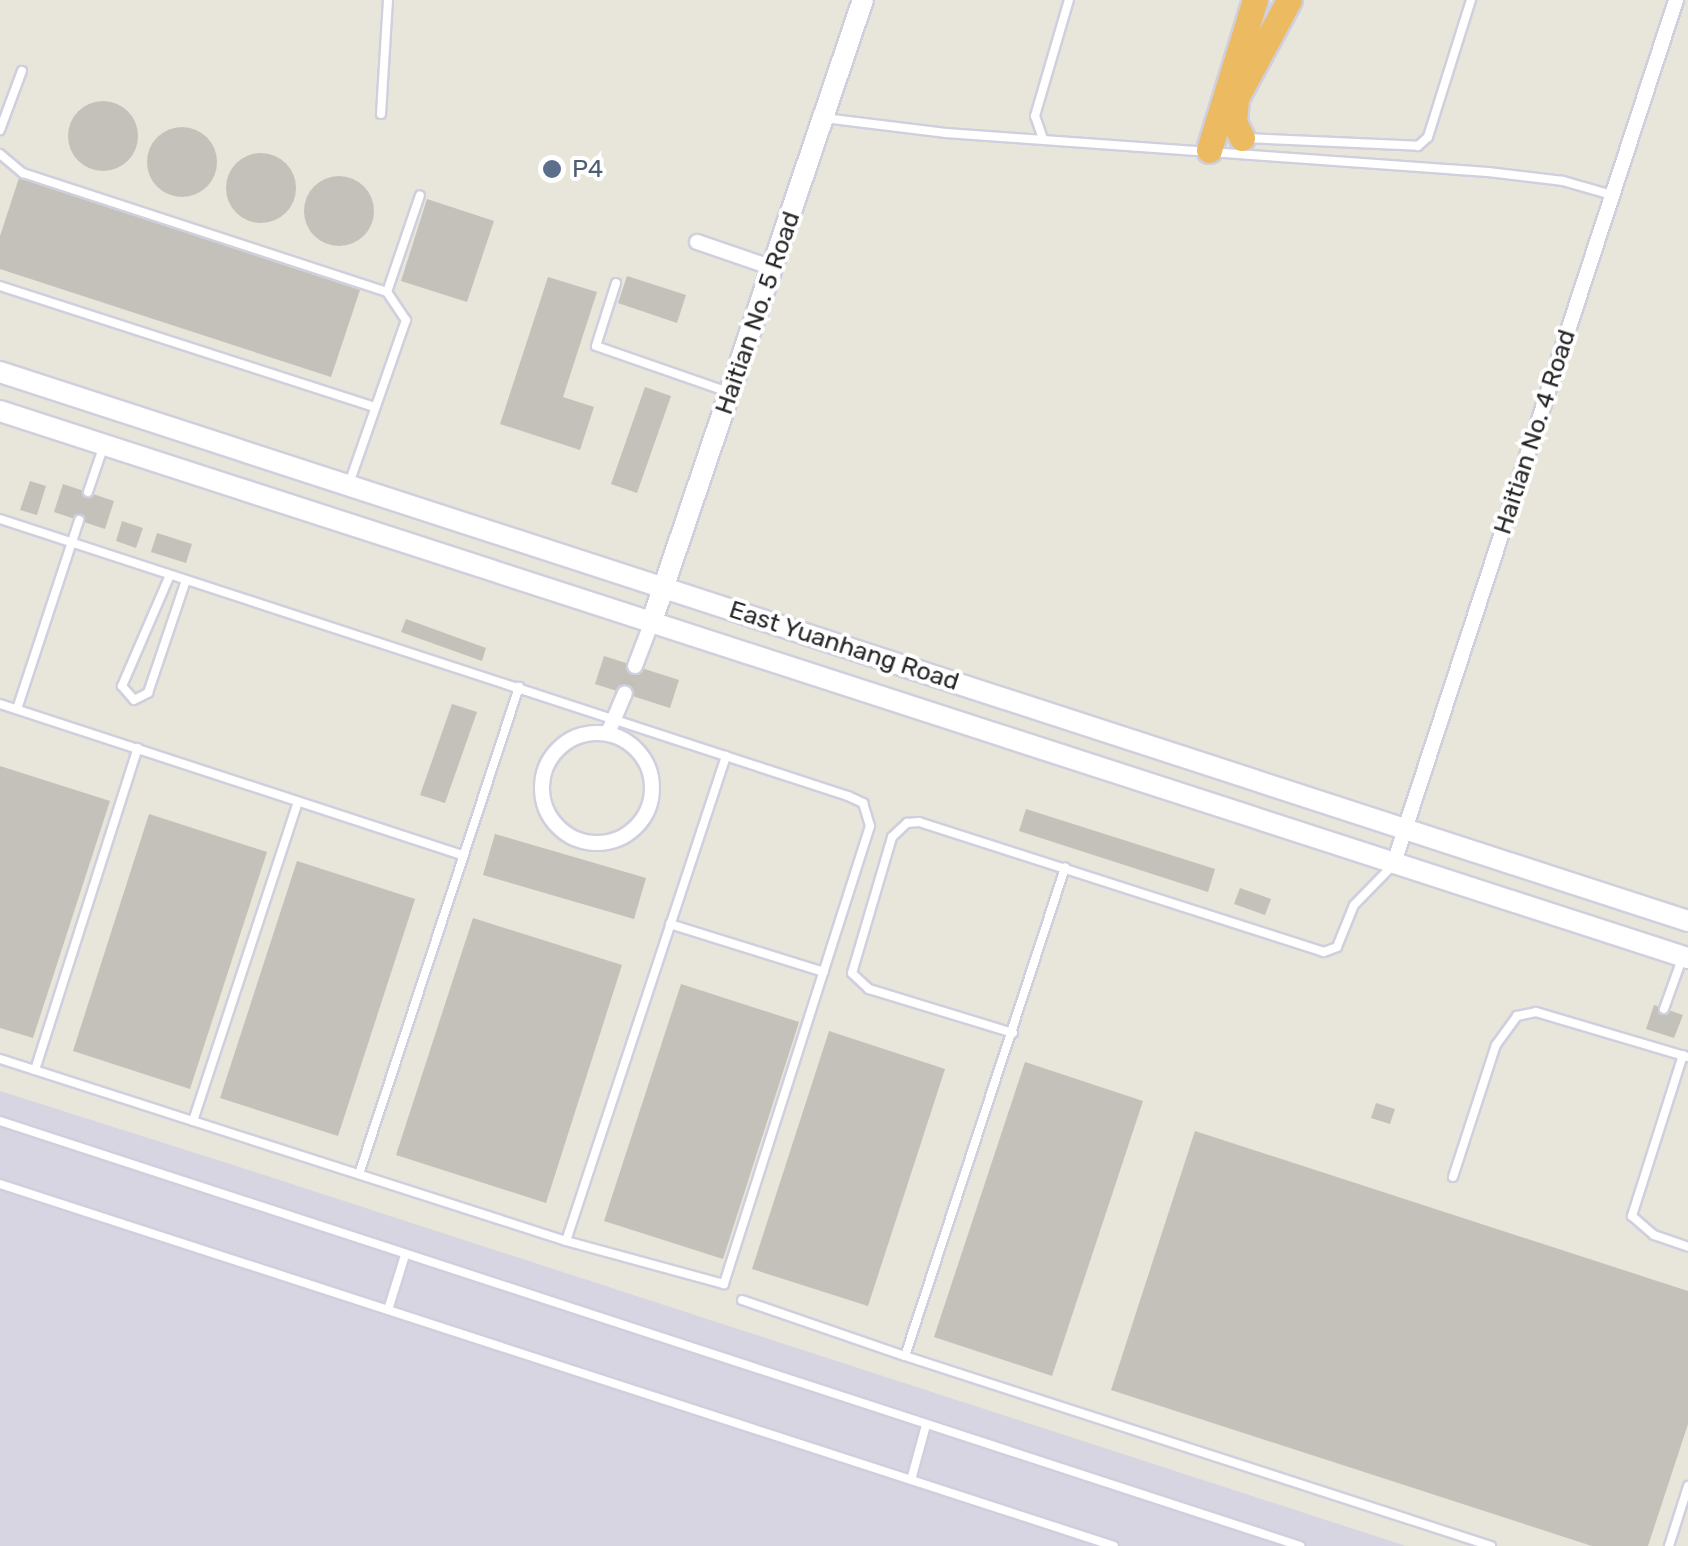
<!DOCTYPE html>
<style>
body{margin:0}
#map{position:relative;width:1688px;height:1546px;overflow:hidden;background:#e8e5da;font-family:Rubik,sans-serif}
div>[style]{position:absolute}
.airport>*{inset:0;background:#d6d5e1}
.building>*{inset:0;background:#c3c1b9}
.round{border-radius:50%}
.street-tunnel>*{height:14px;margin-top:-7px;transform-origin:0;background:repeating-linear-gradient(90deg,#c1bfb6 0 14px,transparent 0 21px)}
.roads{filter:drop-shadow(2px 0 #d0cfde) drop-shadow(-2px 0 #d0cfde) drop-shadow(0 2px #d0cfde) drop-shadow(0 -2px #d0cfde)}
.lane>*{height:8px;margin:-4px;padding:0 4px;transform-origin:4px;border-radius:4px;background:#fff}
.street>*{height:14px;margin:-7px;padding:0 7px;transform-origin:7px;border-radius:7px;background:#fff}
.street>.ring{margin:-7px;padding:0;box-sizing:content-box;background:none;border:14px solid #fff;border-radius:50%}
.secondary>*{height:20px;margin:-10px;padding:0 10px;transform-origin:10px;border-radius:10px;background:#fff}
.highway>*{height:25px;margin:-12.5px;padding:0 12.5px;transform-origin:12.5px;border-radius:12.5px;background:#ecbb61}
.dots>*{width:28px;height:28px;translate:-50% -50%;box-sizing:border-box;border:5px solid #fff;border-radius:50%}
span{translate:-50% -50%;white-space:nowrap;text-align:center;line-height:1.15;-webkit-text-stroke:8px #fff;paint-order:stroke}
.service-label{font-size:25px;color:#4e5e75}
.left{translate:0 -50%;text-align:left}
.street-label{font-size:25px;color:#272727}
</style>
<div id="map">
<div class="airport">
<i style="clip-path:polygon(0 1091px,258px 1173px,1406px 1546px,0 1546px)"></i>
</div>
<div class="building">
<i class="round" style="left:68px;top:101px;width:70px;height:70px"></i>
<i class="round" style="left:147px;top:127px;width:70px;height:70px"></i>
<i class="round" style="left:226px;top:153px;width:70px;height:70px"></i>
<i class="round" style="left:304px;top:176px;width:70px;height:70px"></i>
<i style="clip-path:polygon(19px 178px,360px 290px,331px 377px,0 269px,0 236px)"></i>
<i style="clip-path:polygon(427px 199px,494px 221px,467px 302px,401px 281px)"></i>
<i style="clip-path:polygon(627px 276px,686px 295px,677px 323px,618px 303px)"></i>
<i style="clip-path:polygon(548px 277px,597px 292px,563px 397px,594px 407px,580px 450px,500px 424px)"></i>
<i style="clip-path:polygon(645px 387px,671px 396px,637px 493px,611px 484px)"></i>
<i style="clip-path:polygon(30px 481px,46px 486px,37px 515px,20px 510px)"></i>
<i style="clip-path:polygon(63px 484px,114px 501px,105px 529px,54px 512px)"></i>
<i style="clip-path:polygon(122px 521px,143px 528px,136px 548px,116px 541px)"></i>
<i style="clip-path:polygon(157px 533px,192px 544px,186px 563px,151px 552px)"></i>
<i style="clip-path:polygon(406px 619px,486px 648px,482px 661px,401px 632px)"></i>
<i style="clip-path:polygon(604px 656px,679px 680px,670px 708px,595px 684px)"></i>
<i style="clip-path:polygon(452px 704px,477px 712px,445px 803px,420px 795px)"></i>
<i style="clip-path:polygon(0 766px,110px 801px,33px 1038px,0 1028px)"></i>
<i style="clip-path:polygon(1026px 809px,1215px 869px,1208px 892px,1019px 831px)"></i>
<i style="clip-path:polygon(149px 814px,267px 852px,190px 1089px,73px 1051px)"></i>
<i style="clip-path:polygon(495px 834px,646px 878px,634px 919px,483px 875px)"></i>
<i style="clip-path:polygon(297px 861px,415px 899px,338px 1136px,220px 1098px)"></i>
<i style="clip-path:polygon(1240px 888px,1271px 899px,1265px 915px,1234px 904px)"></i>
<i style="clip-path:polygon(473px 918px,622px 965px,546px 1203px,396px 1155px)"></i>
<i style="clip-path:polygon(681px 984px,799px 1022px,723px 1259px,604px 1221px)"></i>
<i style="clip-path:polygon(1654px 1005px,1683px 1015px,1674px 1038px,1646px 1029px)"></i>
<i style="clip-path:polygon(829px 1031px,945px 1069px,868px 1306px,752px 1269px)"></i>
<i style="clip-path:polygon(1025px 1062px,1143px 1101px,1052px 1376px,934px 1337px)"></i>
<i style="clip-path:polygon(1376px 1103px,1395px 1109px,1390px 1124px,1371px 1118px)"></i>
<i style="clip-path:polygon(1195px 1131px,1688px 1291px,1688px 1424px,1648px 1546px,1592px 1546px,1111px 1390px)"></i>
</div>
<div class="street-tunnel">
<i style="left:625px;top:693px;width:29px;rotate:-70deg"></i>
</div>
<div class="roads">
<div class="lane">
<i style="left:381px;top:114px;width:114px;rotate:-86.5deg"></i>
<i style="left:824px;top:118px;width:123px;rotate:7deg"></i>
<i style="left:946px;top:133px;width:543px;rotate:4.12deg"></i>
<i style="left:1488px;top:172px;width:76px;rotate:6.8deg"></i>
<i style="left:1563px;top:181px;width:51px;rotate:15.9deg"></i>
<i style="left:0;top:130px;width:63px;rotate:-69.6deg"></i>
<i style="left:1245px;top:138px;width:173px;rotate:2.6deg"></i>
<i style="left:1418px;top:146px;width:13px;rotate:-42deg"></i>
<i style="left:1428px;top:137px;width:144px;rotate:-72.6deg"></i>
<i style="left:1043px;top:139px;width:24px;rotate:-109deg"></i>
<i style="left:1035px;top:116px;width:121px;rotate:-73.7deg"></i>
<i style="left:0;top:154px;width:30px;rotate:40deg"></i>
<i style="left:23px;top:173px;width:383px;rotate:18.1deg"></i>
<i style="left:387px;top:292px;width:34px;rotate:56deg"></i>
<i style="left:406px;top:320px;width:174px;rotate:109.2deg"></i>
<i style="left:616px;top:283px;width:66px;rotate:107.6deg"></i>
<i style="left:596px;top:346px;width:140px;rotate:19.2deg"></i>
<i style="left:0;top:286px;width:394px;rotate:17.9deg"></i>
<i style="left:387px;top:292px;width:102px;rotate:-71.2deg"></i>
<i style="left:88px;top:492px;width:50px;rotate:-71.2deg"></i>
<i style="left:0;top:519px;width:892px;rotate:18.09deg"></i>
<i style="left:848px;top:796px;width:17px;rotate:25deg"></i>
<i style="left:863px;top:803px;width:24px;rotate:73deg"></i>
<i style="left:870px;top:826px;width:481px;rotate:107.7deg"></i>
<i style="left:724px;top:1284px;width:164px;rotate:-164.8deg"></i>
<i style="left:566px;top:1241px;width:595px;rotate:-162.17deg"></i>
<i style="left:170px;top:575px;width:121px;rotate:113.4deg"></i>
<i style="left:122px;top:686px;width:18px;rotate:49deg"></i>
<i style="left:134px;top:700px;width:16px;rotate:-27deg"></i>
<i style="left:148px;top:693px;width:119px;rotate:-71.4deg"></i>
<i style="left:0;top:704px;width:488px;rotate:18.1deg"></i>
<i style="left:17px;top:709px;width:199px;rotate:-71.8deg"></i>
<i style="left:670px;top:924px;width:161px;rotate:17.3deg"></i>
<i style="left:1664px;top:1009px;width:56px;rotate:-70.3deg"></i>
<i style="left:1013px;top:1033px;width:151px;rotate:-163deg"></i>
<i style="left:869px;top:989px;width:23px;rotate:-137deg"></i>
<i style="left:852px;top:973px;width:142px;rotate:-73.6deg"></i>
<i style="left:892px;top:837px;width:21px;rotate:-43deg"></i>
<i style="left:907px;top:823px;width:12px;rotate:-5deg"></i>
<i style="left:919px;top:822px;width:425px;rotate:17.8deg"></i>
<i style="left:1324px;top:952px;width:14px;rotate:-21deg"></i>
<i style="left:1337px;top:947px;width:45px;rotate:-68deg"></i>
<i style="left:1354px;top:905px;width:56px;rotate:-45.7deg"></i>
<i style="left:1683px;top:1055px;width:169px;rotate:107.6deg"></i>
<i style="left:1632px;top:1216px;width:29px;rotate:41deg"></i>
<i style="left:1654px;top:1235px;width:36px;rotate:19deg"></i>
<i style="left:35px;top:1070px;width:338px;rotate:-72.3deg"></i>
<i style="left:0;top:1121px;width:1368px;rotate:18.1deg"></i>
<i style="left:193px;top:1121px;width:336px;rotate:-71.8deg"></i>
<i style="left:359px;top:1174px;width:513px;rotate:-71.81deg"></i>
<i style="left:1453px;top:1177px;width:139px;rotate:-72deg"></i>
<i style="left:1496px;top:1045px;width:36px;rotate:-54deg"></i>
<i style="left:1517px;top:1016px;width:19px;rotate:-12deg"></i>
<i style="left:1536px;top:1012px;width:159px;rotate:16.5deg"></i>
<i style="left:0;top:1184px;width:1171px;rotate:18deg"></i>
<i style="left:566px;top:1241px;width:511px;rotate:-71.74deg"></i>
<i style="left:742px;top:1300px;width:172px;rotate:19deg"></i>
<i style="left:905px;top:1356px;width:514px;rotate:-71.85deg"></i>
<i style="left:388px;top:1310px;width:58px;rotate:-72.8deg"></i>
<i style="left:905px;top:1356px;width:616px;rotate:17.96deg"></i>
<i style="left:911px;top:1480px;width:57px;rotate:-74.7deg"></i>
<i style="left:1669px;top:1546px;width:63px;rotate:-72.4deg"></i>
</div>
<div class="street">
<i style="left:697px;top:242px;width:80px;rotate:18.9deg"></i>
<i style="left:635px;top:666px;width:45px;rotate:-69.1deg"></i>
<i style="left:608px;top:733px;width:43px;rotate:-67deg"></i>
<i class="ring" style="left:542px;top:733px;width:96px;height:96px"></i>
<i style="left:1394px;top:863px;width:908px;rotate:-71.9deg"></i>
</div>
<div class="secondary">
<i style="left:0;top:372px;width:1775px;rotate:18.02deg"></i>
<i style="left:0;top:411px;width:1774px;rotate:17.96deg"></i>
<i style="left:651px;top:624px;width:659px;rotate:-71.24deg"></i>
</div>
<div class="highway">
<i style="left:1242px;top:138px;width:18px;rotate:-117deg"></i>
<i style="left:1234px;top:122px;width:24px;rotate:-85deg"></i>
<i style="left:1236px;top:98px;width:111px;rotate:-61.6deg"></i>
<i style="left:1209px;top:150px;width:157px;rotate:-73deg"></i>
</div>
</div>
<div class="dots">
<i style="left:552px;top:169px;background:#5c6f8a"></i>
</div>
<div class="service-label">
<span class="left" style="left:572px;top:169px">P4</span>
</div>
<div class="street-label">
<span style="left:758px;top:313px;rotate:-71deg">Haitian No. 5 Road</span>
<span style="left:1535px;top:432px;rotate:-72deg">Haitian No. 4 Road</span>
<span style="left:844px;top:646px;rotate:18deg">East Yuanhang Road</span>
</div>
</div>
